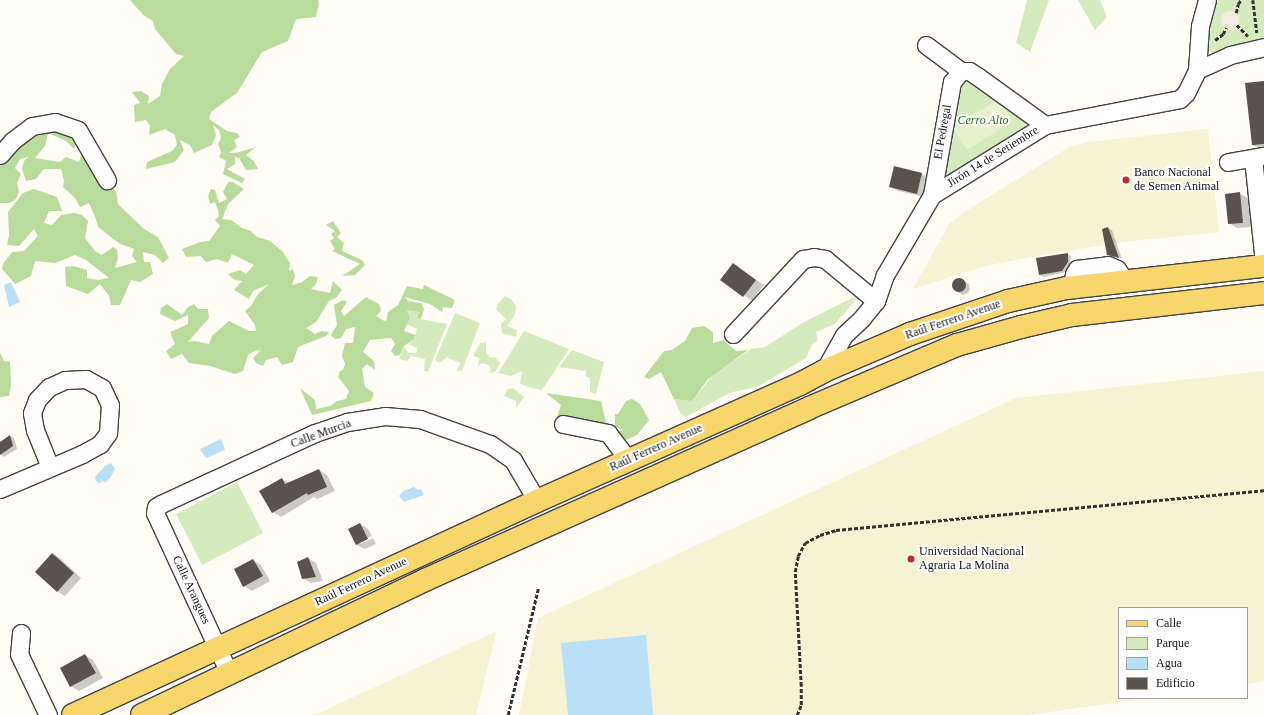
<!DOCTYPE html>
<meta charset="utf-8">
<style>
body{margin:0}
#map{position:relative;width:1264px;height:715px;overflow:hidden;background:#fffdf5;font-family:Georgia,serif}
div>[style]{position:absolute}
.farmland>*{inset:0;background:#f6f3d4}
.green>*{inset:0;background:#d5ebbd}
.forest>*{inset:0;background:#b9dc9c}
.pitch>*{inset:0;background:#e6f2cf}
.plaza>*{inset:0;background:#f1ede2}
.round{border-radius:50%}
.water>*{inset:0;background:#b9e0f7}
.shadow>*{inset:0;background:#0003}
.building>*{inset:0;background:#5a524d}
.path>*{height:2.5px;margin-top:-1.25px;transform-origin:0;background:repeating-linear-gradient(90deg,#333 0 4px,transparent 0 6px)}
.roads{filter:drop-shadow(1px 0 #444) drop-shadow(-1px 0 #444) drop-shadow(0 1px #444) drop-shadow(0 -1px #444)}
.minor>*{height:17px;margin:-8.5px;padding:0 8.5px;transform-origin:8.5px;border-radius:8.5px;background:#fff}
.major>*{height:22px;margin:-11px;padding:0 11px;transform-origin:11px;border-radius:11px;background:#f9d66b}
.dots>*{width:11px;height:11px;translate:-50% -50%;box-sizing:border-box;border:2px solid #fff;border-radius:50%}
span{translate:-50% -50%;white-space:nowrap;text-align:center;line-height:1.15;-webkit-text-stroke:4px #fff;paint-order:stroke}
.park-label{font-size:12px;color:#2f6b1f;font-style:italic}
.street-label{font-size:12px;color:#111}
.poi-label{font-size:12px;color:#111}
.left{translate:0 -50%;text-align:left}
.legend{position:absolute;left:1118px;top:607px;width:130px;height:92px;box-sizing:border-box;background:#fff;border:1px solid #a0a0a0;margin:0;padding:5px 7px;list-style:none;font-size:12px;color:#111}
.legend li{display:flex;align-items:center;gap:8px;height:20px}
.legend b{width:20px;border:1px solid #a0a0a0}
</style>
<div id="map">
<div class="farmland">
<i style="clip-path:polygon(1208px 129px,1219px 232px,1123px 242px,1030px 257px,985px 266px,913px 289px,949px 224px,966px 211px,1069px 147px,1088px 142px)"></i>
<i style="clip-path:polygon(1264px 371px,1264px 681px,1247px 684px,1247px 608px,1119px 608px,1119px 698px,1148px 698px,1029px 715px,519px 715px,538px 618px,1016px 398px)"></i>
<i style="clip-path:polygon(497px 630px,476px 715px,314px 715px,497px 631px)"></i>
</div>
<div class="green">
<i style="clip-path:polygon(1027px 0,1049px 0,1030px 52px,1016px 43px)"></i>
<i style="clip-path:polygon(1078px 0,1100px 0,1107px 17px,1095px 30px)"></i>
<i style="clip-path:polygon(1212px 0,1264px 0,1264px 40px,1212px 53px,1206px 50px,1205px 44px)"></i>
<i style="clip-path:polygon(969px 80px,1025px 118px,1026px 127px,1024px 130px,945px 177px,943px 175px,958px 94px,963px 85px)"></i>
<i style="clip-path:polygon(860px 294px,835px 324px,816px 332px,818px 340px,812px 345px,806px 358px,759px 386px,729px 393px,686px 417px,681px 414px,674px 399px,692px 401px,713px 375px,751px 349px,765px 347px,804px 322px)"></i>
<i style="clip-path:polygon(505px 296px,511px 299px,516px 306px,515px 314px,507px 326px,517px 330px,516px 337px,502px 333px,501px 324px,506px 319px,496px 309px,498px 303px)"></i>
<i style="clip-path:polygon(407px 310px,419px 312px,417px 318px,421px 319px,447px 324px,428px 372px,424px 371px,425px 359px,411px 356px,407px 361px,399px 359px,404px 346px,408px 353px,416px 353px,417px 348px,408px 344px,414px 339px,417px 329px,406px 324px,410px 318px)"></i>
<i style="clip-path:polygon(455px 313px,480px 323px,462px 371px,457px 371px,460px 363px,447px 357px,439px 363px,435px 360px)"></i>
<i style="clip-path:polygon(524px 331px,569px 349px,542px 390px,532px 388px,520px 384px,522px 371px,511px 376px,498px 373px)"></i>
<i style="clip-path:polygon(486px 342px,486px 352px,490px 358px,495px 357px,500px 363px,495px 372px,489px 373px,491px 369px,489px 365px,482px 363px,477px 366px,480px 358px,473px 356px,480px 343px)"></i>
<i style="clip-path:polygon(572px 350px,604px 362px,596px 394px,590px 392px,590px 378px,586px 376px,586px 371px,559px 367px)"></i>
<i style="clip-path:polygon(513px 388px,524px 397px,516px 408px,516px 401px,504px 396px,508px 389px)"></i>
<i style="clip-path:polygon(237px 482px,263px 533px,202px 565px,176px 514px)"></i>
</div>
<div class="forest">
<i style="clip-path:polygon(130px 0,318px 0,319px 4px,316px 17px,296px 19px,288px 41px,262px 52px,237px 93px,211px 112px,209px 119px,227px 131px,237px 133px,240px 137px,234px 140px,237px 147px,229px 153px,236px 153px,256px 147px,246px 155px,254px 161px,258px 169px,246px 170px,239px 158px,235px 157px,235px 164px,227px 169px,245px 179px,242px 183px,223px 174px,226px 161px,219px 157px,221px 152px,218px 144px,221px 138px,219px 130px,213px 125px,216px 135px,212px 145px,194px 153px,190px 145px,180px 140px,184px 150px,175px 162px,146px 169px,147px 162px,172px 151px,177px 145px,175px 135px,165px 129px,149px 135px,150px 126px,146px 120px,135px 122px,134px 105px,140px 103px,132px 92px,141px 91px,149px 96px,148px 104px,160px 96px,162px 84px,170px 69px,184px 56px,176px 54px,155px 29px,153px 21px,143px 15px)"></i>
<i style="clip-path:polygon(53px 127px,77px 139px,74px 149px,66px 141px,48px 133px,45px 146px,35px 158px,60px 162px,66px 157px,79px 162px,84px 146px,103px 181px,116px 191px,118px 204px,144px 229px,158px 237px,169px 258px,163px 263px,155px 255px,143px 252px,144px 262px,150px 262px,153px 274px,140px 282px,131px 280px,120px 305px,111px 305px,109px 296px,100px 284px,88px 294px,66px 286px,65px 267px,73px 266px,87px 270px,87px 278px,98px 280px,109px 278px,86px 260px,75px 255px,55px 263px,35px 261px,31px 276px,15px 284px,2px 269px,3px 264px,12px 252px,24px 251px,38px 236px,34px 229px,19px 246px,7px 245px,9px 235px,8px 212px,23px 193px,34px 189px,57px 197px,62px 211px,49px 211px,44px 223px,52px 225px,61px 215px,74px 213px,82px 215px,88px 221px,85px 238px,95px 251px,102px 255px,113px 247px,117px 249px,118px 258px,115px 268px,137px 262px,132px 256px,134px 249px,120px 244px,98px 227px,97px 222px,89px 203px,80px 207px,75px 198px,63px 187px,64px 181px,61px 169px,44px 169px,36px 179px,26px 181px,22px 169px,24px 161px,28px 157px,20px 159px,15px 168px,21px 174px,17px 183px,19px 192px,16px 199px,10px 203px,0 203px,0 161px,34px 130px)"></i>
<i style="clip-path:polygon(228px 182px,233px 182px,244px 189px,228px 204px,222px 219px,231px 220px,242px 228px,251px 231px,257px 237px,270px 241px,283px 252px,290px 263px,289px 271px,293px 269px,295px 276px,292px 285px,302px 282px,310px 276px,318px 277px,316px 284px,311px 289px,330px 293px,333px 281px,342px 290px,336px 298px,329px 301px,316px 322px,306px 328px,315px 334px,321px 331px,329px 332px,326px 336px,298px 347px,293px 362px,282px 365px,277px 357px,266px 360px,263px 366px,256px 363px,253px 358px,260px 351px,256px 350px,248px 355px,243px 371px,235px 374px,210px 366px,189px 363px,182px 354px,171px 359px,166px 351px,175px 344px,170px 332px,188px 324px,188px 315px,175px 321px,160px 314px,161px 308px,167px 304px,182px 315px,188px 307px,194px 304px,198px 309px,208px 309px,209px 318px,188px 342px,195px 341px,209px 344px,212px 336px,229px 321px,249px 331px,256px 331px,255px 325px,245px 311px,251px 306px,258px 294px,269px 284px,253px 291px,249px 299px,234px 290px,242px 281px,235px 280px,228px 274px,240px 270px,246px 274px,254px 265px,232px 254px,228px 263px,217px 259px,206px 262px,201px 256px,186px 257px,182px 249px,200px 242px,209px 241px,220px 226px,215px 220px,219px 216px,218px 210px,215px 202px,210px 204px,208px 196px,211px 189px,215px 190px,219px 203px,227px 199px,223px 192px)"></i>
<i style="clip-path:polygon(333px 221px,341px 233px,337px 237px,344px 243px,342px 251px,362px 260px,365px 265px,355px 275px,342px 276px,360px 264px,332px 251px,335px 249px,330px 241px,334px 238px,331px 234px,335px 231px,326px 225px)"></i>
<i style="clip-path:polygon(424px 285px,455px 300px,452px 308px,443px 307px,442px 312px,430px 304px,405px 297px,408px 301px,421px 303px,424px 309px,421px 319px,417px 318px,419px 312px,407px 310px,410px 318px,404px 331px,415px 335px,414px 339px,404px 346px,400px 355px,395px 356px,391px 351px,395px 344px,391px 338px,370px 340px,363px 352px,374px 361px,375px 370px,367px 364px,362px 369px,365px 387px,374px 393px,371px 401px,312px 415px,300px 388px,315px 400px,316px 409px,330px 406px,337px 401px,346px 399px,349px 391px,338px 377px,340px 371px,343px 370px,345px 364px,342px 356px,345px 343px,353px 343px,355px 327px,346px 329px,341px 338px,335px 339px,331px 335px,337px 325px,334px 305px,343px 300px,347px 302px,341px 311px,344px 316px,366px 297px,379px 304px,381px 311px,376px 316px,386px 322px,388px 312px,398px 305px,407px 286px,423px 289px)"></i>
<i style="clip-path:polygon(704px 326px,713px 332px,713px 343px,723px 340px,736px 351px,748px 350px,708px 379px,692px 401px,674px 399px,661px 372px,649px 379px,644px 377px,664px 351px,672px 350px,685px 341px,692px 328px)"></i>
<i style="clip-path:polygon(0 353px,4px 361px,10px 362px,11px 386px,9px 396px,0 397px)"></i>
<i style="clip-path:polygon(546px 393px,601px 401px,607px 427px,557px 417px,561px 405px)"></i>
<i style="clip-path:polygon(632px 399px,640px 404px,649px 420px,637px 435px,620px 443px,615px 432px,624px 430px,615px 427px,615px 414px,618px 414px,626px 401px)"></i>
</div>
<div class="pitch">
<i style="clip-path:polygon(999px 99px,1013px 121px,967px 150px,953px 128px)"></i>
</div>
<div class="plaza">
<i class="round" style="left:1221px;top:11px;width:18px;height:18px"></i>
</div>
<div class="water">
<i style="clip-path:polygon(11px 282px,20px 302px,9px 307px,4px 285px)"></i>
<i style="clip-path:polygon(221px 439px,225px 450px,206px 458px,200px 449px)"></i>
<i style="clip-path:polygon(111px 463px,115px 469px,110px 478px,105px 483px,103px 481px,99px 483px,96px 481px,95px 477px,105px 466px)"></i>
<i style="clip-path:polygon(414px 487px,418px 490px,421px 489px,424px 495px,404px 502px,399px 496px,403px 491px)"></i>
<i style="clip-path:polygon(646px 635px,653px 715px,568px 715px,561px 643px)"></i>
</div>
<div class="shadow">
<i style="clip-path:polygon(1264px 82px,1264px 149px,1261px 149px,1253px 145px)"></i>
<i style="clip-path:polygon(895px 167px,922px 174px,930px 179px,925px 197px,898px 191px,890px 186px)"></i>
<i style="clip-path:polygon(1240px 194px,1248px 198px,1251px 227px,1237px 228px,1229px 223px)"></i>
<i style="clip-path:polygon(1108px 228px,1112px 230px,1122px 259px,1108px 254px)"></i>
<i style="clip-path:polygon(1067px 254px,1071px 256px,1069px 269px,1066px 272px,1044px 277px,1040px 275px)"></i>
<i style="clip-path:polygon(733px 264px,764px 285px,752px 301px,722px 279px)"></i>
<i style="clip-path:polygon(960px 279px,969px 284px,970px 289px,968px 293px,963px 295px,954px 290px,952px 285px,955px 281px)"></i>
<i style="clip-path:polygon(10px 436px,14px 438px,17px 449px,4px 457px,0 454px,0 443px)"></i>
<i style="clip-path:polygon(319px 470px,327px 475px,335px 491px,317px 499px,314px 497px,281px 517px,273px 512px,282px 479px,289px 483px)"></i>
<i style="clip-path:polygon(360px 524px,368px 529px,372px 536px,360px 542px,360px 544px,373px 538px,376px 544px,365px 549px,357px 545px)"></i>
<i style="clip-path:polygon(53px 554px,61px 559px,81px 578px,65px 596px,57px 591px)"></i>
<i style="clip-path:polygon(308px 558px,316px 563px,323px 581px,311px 583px,303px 578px)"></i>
<i style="clip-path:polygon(253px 560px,261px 565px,270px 581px,252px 591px,244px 586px)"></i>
<i style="clip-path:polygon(85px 655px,93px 660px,103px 678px,79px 691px,71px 686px)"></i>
</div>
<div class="building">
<i style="clip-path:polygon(1264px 81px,1264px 144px,1252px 145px,1245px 83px)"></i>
<i style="clip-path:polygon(894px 166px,922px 173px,917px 194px,889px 187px)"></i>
<i style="clip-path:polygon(1240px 192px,1243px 223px,1228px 224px,1225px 194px)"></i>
<i style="clip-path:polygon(1108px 227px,1119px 258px,1107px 255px,1102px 229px)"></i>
<i style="clip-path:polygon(1068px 253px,1068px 262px,1062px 271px,1039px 275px,1036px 258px)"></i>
<i style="clip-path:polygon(733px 263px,756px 280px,743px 297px,720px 280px)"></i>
<i class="round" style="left:952px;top:278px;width:14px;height:14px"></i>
<i style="clip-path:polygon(10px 435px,13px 446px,0 455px,0 442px)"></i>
<i style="clip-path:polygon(319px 469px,327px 487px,308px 495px,307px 493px,272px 513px,259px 491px,282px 478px,285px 484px)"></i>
<i style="clip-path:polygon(360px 523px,368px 539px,356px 545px,348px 529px)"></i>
<i style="clip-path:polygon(52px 553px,74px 573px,57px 592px,35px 572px)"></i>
<i style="clip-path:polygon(308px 557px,316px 577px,302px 579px,297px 562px)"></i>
<i style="clip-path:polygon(253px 559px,263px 576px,243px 587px,234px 569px)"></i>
<i style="clip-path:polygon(85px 654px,96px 673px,70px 687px,60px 668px)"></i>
</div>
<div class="path">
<i style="left:1253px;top:0;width:33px;rotate:83deg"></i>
<i style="left:1236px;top:13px;width:9px;rotate:-77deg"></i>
<i style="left:1238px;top:4px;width:5px;rotate:-53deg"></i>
<i style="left:1237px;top:25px;width:16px;rotate:45deg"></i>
<i style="left:1215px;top:40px;width:10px;rotate:-37deg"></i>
<i style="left:1223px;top:34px;width:7px;rotate:-63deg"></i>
<i style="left:508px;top:715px;width:130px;rotate:-76.6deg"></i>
<i style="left:797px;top:715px;width:11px;rotate:-68deg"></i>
<i style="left:801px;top:705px;width:19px;rotate:-90deg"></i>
<i style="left:801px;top:686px;width:114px;rotate:-93deg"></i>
<i style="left:795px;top:572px;width:16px;rotate:-79deg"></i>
<i style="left:798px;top:556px;width:15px;rotate:-62deg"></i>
<i style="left:805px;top:543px;width:17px;rotate:-28deg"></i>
<i style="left:820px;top:535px;width:17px;rotate:-17deg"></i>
<i style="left:836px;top:530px;width:430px;rotate:-5.3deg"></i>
</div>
<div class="roads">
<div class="minor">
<i style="left:926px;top:45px;width:44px;rotate:36.6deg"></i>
<i style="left:961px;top:71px;width:8px"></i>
<i style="left:969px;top:71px;width:9px;rotate:32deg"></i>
<i style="left:977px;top:76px;width:84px;rotate:35.8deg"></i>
<i style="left:1197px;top:70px;width:36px;rotate:-24deg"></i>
<i style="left:1230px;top:55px;width:35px;rotate:-13deg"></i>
<i style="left:0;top:155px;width:18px;rotate:-49deg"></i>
<i style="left:12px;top:141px;width:25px;rotate:-37deg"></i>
<i style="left:32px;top:126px;width:23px;rotate:-10deg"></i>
<i style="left:55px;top:122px;width:24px;rotate:19deg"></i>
<i style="left:78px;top:130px;width:58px;rotate:59.9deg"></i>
<i style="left:1253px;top:158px;width:105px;rotate:84deg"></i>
<i style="left:1228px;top:162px;width:36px;rotate:-10deg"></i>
<i style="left:932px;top:195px;width:115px;rotate:-80deg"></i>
<i style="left:952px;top:82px;width:14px;rotate:-51deg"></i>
<i style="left:1072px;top:288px;width:14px;rotate:-82deg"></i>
<i style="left:1074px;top:274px;width:6px;rotate:-59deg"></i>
<i style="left:1077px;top:269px;width:31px;rotate:-7deg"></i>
<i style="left:1108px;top:265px;width:10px;rotate:24deg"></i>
<i style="left:1117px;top:269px;width:14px;rotate:56deg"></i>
<i style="left:733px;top:334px;width:103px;rotate:-47deg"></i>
<i style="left:803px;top:259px;width:11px;rotate:-10deg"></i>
<i style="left:814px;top:257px;width:11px;rotate:10deg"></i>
<i style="left:825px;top:259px;width:66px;rotate:39.5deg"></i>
<i style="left:824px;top:371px;width:41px;rotate:-60.9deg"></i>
<i style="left:844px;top:335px;width:25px;rotate:-43deg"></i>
<i style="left:862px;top:318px;width:22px;rotate:-51deg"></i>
<i style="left:876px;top:301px;width:28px;rotate:-71deg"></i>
<i style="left:885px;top:275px;width:93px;rotate:-59.6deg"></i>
<i style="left:932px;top:195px;width:133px;rotate:-31.8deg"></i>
<i style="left:1045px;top:125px;width:137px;rotate:-10.9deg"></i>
<i style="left:1180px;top:99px;width:8px;rotate:-45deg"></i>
<i style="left:1186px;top:93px;width:25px;rotate:-64deg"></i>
<i style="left:1197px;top:70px;width:44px;rotate:-86.1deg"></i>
<i style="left:1200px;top:26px;width:27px;rotate:-75deg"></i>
<i style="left:563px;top:424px;width:46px;rotate:11.3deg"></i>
<i style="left:608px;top:433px;width:34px;rotate:53deg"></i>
<i style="left:0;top:489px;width:89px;rotate:-23.1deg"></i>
<i style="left:82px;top:454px;width:21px;rotate:-29deg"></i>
<i style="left:100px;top:444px;width:14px;rotate:-54deg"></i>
<i style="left:108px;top:433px;width:28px;rotate:-86deg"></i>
<i style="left:110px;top:405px;width:19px;rotate:-115deg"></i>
<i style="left:102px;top:388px;width:18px;rotate:-151deg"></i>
<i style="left:86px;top:379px;width:21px;rotate:177deg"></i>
<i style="left:65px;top:380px;width:17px;rotate:156deg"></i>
<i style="left:49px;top:387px;width:18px;rotate:133deg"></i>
<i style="left:37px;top:400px;width:14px;rotate:111deg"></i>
<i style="left:32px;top:413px;width:17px;rotate:80deg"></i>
<i style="left:35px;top:430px;width:40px;rotate:68deg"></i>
<i style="left:21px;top:633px;width:21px;rotate:95deg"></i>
<i style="left:19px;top:654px;width:68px;rotate:64.6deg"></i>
<i style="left:229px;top:673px;width:176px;rotate:-114.8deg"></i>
<i style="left:155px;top:513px;width:6px;rotate:-81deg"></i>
<i style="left:156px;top:507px;width:6px;rotate:-31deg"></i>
<i style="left:161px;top:504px;width:170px;rotate:-24.8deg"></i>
<i style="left:315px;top:433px;width:34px;rotate:-19deg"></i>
<i style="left:347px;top:422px;width:38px;rotate:-9deg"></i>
<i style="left:385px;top:416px;width:35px;rotate:5deg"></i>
<i style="left:420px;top:419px;width:74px;rotate:19.7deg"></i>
<i style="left:490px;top:444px;width:28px;rotate:35deg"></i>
<i style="left:513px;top:460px;width:48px;rotate:59.7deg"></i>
</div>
<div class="major">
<i style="left:73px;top:715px;width:511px;rotate:-24.76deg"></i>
<i style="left:537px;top:501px;width:288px;rotate:-24deg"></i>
<i style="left:800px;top:384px;width:27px;rotate:-28deg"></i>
<i style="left:824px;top:371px;width:94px;rotate:-23.3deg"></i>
<i style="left:910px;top:334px;width:103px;rotate:-18.6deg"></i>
<i style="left:1008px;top:301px;width:60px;rotate:-12.4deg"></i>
<i style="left:1067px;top:288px;width:198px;rotate:-6.4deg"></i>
<i style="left:142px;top:715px;width:314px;rotate:-25.5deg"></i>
<i style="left:425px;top:580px;width:421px;rotate:-24.1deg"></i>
<i style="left:809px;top:408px;width:161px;rotate:-23.1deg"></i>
<i style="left:957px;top:345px;width:66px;rotate:-15.7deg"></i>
<i style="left:1021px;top:327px;width:52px;rotate:-13.2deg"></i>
<i style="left:1072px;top:315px;width:193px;rotate:-6.5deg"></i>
</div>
</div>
<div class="dots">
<i style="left:1126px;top:180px;background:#c4262e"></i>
<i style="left:911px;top:559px;background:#c4262e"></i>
</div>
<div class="park-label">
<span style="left:983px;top:121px">Cerro Alto</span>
</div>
<div class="street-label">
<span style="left:943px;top:132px;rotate:-80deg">El Pedregal</span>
<span style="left:993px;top:157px;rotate:-32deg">Jirón 14 de Setiembre</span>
<span style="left:953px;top:320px;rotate:-19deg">Raúl Ferrero Avenue</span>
<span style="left:321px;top:434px;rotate:-20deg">Calle Murcia</span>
<span style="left:656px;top:448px;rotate:-24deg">Raúl Ferrero Avenue</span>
<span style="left:361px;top:582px;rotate:-25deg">Raúl Ferrero Avenue</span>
<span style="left:191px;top:590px;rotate:65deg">Calle Arangues</span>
</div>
<div class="poi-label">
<span class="left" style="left:1134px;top:180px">Banco Nacional<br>de Semen Animal</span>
<span class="left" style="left:919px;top:559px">Universidad Nacional<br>Agraria La Molina</span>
</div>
<ul class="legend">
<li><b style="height:5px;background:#f9d66b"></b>Calle</li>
<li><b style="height:11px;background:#d5ebbd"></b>Parque</li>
<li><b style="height:11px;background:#b9e0f7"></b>Agua</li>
<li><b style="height:11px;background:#5a524d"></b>Edificio</li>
</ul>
</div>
